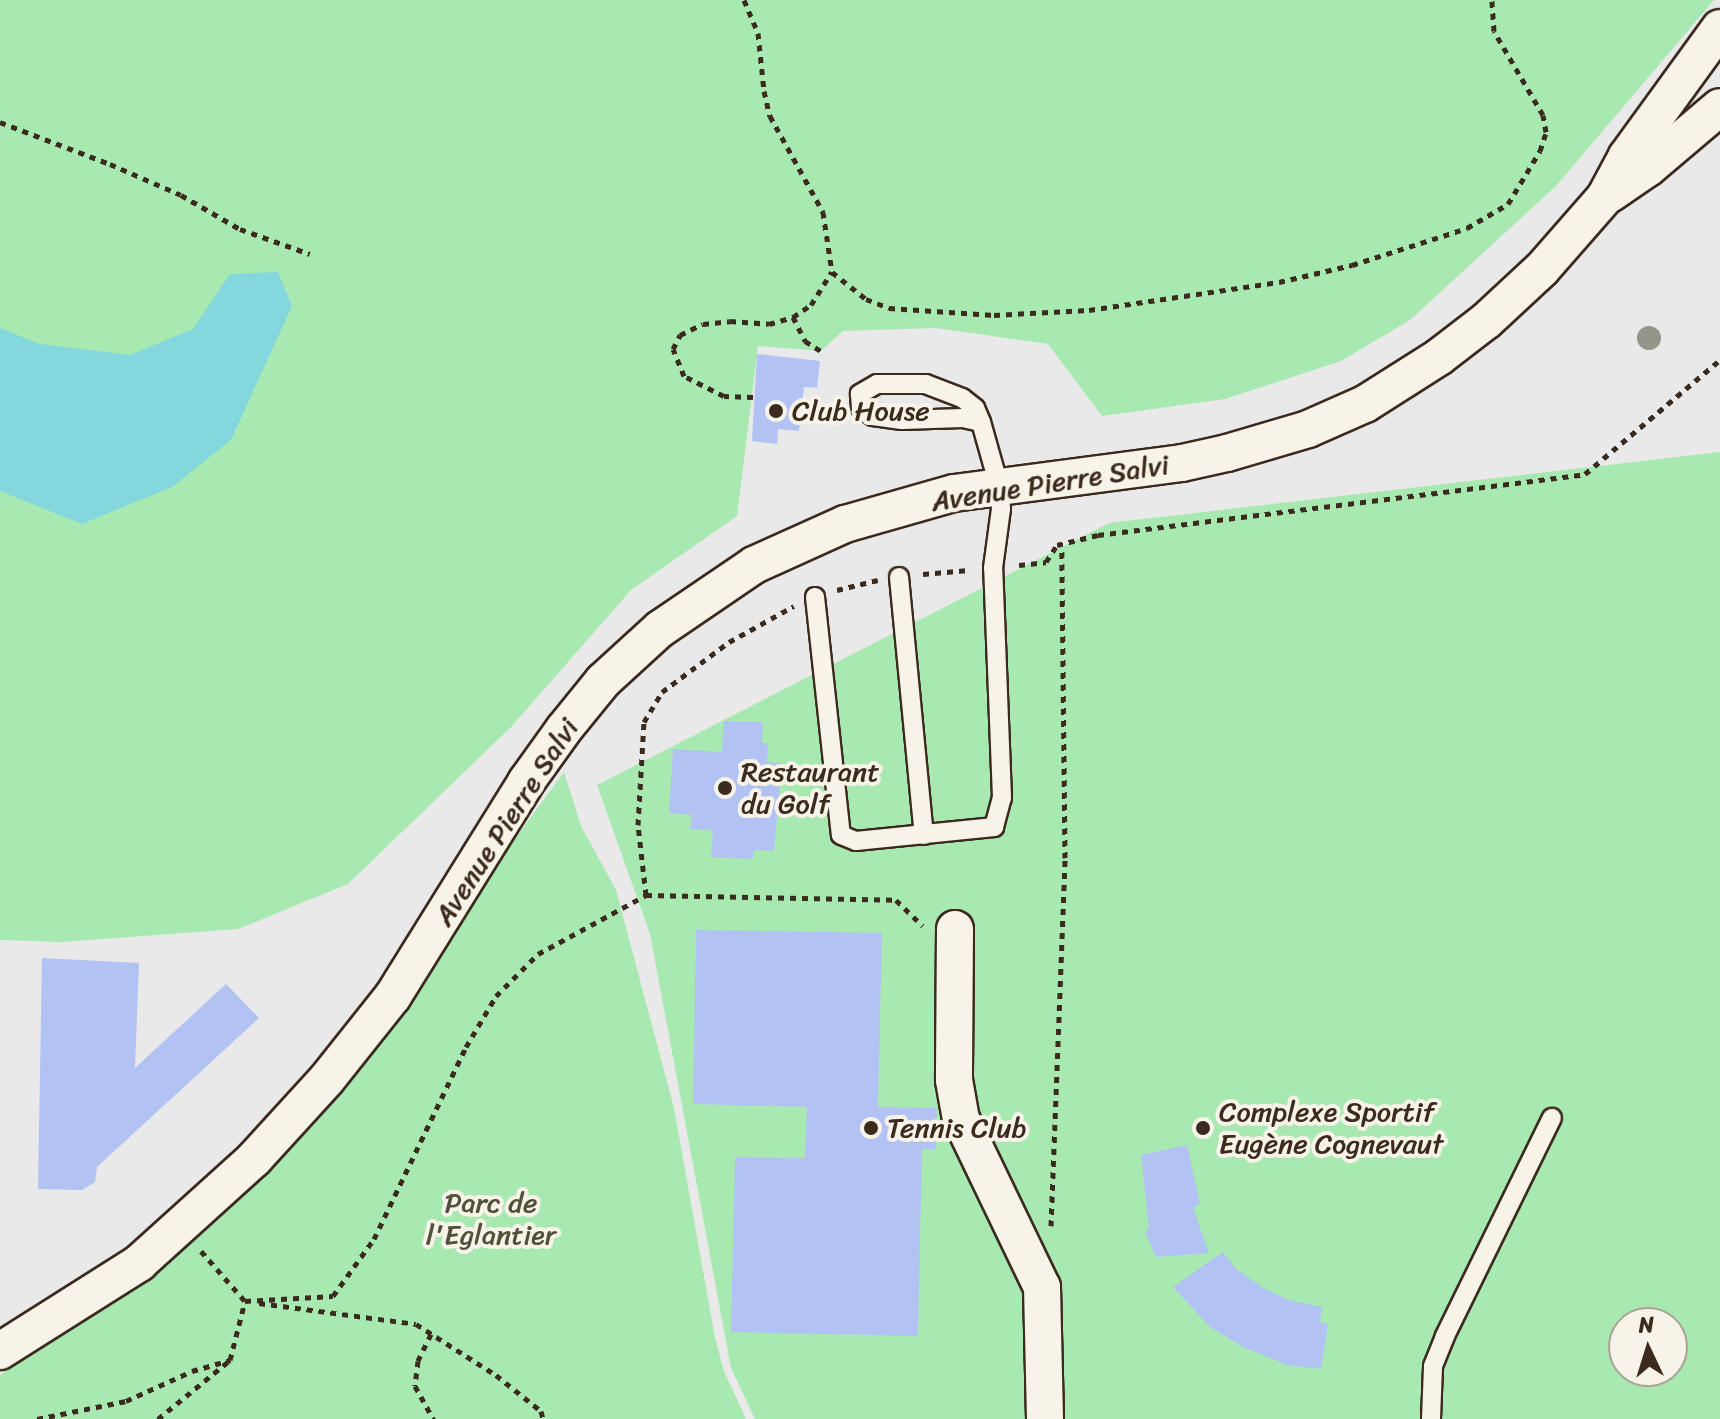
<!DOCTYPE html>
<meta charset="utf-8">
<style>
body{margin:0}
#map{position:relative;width:1720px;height:1419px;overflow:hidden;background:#e9e9ea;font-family:Sriracha,sans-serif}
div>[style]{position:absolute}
.green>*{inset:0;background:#a8e9b1}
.water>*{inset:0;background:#85d7de}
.building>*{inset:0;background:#b2c2f2}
.path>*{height:5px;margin-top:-2.5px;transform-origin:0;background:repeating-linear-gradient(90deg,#3b2a1e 0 6px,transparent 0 12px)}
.roads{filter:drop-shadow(2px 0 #3b2a1e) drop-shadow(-2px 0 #3b2a1e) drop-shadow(0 2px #3b2a1e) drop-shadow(0 -2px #3b2a1e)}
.service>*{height:18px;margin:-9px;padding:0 9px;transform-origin:9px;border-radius:9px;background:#f7f3e8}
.minor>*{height:36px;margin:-18px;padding:0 18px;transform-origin:18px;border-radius:18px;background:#f7f3e8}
.trees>*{width:24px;height:24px;margin:-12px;border-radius:50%;background:#95958a}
.dots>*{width:22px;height:22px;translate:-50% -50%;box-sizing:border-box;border:4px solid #f7f3e8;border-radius:50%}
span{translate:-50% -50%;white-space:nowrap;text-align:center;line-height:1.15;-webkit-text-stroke:8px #f7f3e8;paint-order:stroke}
.poi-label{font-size:28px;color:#3b2a1e}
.left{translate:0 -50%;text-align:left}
.street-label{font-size:28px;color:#3b2a1e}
.park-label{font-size:28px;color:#51503b}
.north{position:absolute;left:1608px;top:1307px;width:80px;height:80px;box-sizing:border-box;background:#f7f3e8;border:2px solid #aca397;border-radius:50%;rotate:356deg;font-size:22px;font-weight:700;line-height:32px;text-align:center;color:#3b2a1e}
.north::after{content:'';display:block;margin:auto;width:28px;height:36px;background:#3b2a1e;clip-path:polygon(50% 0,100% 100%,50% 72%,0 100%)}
</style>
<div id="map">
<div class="green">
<i style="clip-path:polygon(0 0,1714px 0,1556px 186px,1410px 320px,1341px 361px,1225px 399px,1102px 416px,1048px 344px,936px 328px,843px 331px,821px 351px,758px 346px,737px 516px,631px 590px,511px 727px,348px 884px,238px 929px,62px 942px,0 940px)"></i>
<i style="clip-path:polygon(evenodd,1720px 452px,1720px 1419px,755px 1419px,731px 1368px,650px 934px,597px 785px,1109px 523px,1720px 452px,1624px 1323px,1672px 1323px,1672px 1371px,1624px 1371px,1624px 1323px)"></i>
<i style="clip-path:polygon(564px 772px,581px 826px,616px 890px,674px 1108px,715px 1338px,724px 1371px,746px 1419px,0 1419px,0 1375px,134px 1281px,271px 1162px,371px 1055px,471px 899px)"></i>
</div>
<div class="water">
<i style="clip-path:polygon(278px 272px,292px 306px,231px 440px,172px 487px,82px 524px,0 491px,0 328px,40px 344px,130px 355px,193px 329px,230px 274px)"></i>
</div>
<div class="building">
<i style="clip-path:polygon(757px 354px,820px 361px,817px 388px,804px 387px,799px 431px,778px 429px,777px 444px,752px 441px)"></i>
<i style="clip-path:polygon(724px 721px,763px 722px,762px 743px,768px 743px,767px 762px,782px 764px,774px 851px,754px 850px,753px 859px,711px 857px,713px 830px,690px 829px,692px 815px,669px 813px,673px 749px,722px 752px)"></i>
<i style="clip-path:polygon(696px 930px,882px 933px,878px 1107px,937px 1108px,936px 1149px,922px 1149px,918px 1336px,731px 1332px,735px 1157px,805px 1158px,807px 1107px,693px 1104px)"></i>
<i style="clip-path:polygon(42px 958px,139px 963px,135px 1068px,226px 984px,259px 1018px,97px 1167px,95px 1182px,82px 1190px,38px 1189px)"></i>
<i style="clip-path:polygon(1187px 1145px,1200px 1204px,1193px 1208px,1209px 1253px,1156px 1257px,1145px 1232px,1149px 1228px,1141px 1155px)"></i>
<i style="clip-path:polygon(1223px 1252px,1236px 1269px,1265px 1289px,1289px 1300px,1322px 1307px,1320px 1322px,1328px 1324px,1321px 1369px,1287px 1365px,1243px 1347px,1210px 1327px,1173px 1287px)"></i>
</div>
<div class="path">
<i style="left:744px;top:0;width:36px;rotate:67deg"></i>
<i style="left:758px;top:33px;width:58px;rotate:84.1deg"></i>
<i style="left:764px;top:91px;width:26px;rotate:77deg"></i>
<i style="left:770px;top:116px;width:110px;rotate:61.1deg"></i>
<i style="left:823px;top:212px;width:61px;rotate:81.5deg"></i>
<i style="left:832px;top:272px;width:43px;rotate:38.5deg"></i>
<i style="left:866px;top:299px;width:25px;rotate:21deg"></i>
<i style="left:889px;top:308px;width:105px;rotate:3.8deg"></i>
<i style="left:994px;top:315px;width:95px;rotate:-3deg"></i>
<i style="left:1089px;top:310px;width:192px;rotate:-8.4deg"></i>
<i style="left:1279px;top:282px;width:75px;rotate:-13.1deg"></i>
<i style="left:1352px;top:265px;width:121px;rotate:-17.8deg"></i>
<i style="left:1467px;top:228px;width:48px;rotate:-30.3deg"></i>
<i style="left:1508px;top:204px;width:62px;rotate:-58.9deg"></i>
<i style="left:1540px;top:151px;width:20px;rotate:-72deg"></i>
<i style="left:1546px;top:132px;width:17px;rotate:-100deg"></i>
<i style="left:1543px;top:115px;width:97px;rotate:-120.3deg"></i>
<i style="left:1494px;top:31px;width:31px;rotate:-94deg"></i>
<i style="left:0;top:122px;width:118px;rotate:20.9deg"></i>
<i style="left:110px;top:164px;width:77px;rotate:23.6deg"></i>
<i style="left:181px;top:195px;width:68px;rotate:30deg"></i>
<i style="left:240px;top:229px;width:74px;rotate:19.7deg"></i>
<i style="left:793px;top:317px;width:27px;rotate:63deg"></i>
<i style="left:805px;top:341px;width:19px;rotate:32deg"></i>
<i style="left:753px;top:397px;width:29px;rotate:-178deg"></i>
<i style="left:724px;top:396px;width:45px;rotate:-153.4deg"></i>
<i style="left:684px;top:376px;width:29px;rotate:-112deg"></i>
<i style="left:673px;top:349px;width:16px;rotate:-63deg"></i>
<i style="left:680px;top:335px;width:25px;rotate:-26deg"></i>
<i style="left:703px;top:324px;width:27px;rotate:-6deg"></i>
<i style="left:730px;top:321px;width:39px;rotate:4deg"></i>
<i style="left:769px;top:324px;width:25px;rotate:-16deg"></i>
<i style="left:793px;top:317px;width:22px;rotate:-34deg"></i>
<i style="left:811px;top:305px;width:39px;rotate:-58deg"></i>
<i style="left:1019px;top:565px;width:27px;rotate:-6deg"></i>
<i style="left:1046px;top:562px;width:20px;rotate:-57deg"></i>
<i style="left:1057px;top:545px;width:42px;rotate:-13.7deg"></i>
<i style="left:1098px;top:535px;width:491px;rotate:-7.1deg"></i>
<i style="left:1585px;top:474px;width:177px;rotate:-40.2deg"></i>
<i style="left:923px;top:574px;width:46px;rotate:-5deg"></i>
<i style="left:837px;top:590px;width:42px;rotate:-13.7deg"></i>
<i style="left:646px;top:895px;width:250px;rotate:1.1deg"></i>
<i style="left:896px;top:900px;width:37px;rotate:44deg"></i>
<i style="left:1051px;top:1226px;width:368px;rotate:-87.8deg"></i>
<i style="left:1065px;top:858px;width:310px;rotate:-90.6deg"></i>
<i style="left:201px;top:1251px;width:67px;rotate:48.7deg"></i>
<i style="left:245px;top:1301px;width:88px;rotate:-3.3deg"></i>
<i style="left:333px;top:1296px;width:70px;rotate:-54.3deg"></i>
<i style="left:374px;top:1239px;width:213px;rotate:-64.4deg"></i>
<i style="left:466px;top:1047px;width:59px;rotate:-59.5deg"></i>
<i style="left:496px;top:996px;width:59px;rotate:-45deg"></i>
<i style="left:538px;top:954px;width:123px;rotate:-28.6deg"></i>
<i style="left:646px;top:895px;width:70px;rotate:-96.5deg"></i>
<i style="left:638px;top:825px;width:103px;rotate:-86.7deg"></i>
<i style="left:644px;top:722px;width:35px;rotate:-59deg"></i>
<i style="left:662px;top:692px;width:84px;rotate:-36.7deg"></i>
<i style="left:729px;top:642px;width:74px;rotate:-29deg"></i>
<i style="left:259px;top:1303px;width:158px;rotate:7.6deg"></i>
<i style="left:416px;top:1324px;width:95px;rotate:32.5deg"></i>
<i style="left:496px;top:1375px;width:58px;rotate:38.7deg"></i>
<i style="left:541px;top:1411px;width:8px;rotate:76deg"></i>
<i style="left:431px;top:1334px;width:30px;rotate:116deg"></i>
<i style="left:418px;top:1361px;width:25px;rotate:97deg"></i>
<i style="left:415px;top:1386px;width:38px;rotate:61deg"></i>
<i style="left:37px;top:1419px;width:91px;rotate:-11.4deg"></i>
<i style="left:126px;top:1401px;width:72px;rotate:-24.4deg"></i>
<i style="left:192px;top:1371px;width:40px;rotate:-16deg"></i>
<i style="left:158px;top:1419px;width:93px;rotate:-39.3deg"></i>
<i style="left:230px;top:1360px;width:61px;rotate:-75.7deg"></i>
</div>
<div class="roads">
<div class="service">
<i style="left:899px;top:577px;width:259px;rotate:84.5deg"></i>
<i style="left:815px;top:597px;width:239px;rotate:83.8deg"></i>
<i style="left:841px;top:835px;width:16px;rotate:22deg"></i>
<i style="left:856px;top:841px;width:139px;rotate:-5.8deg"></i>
<i style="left:994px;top:827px;width:30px;rotate:-75deg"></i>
<i style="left:1002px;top:798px;width:230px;rotate:-92.2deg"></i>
<i style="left:993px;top:568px;width:60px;rotate:-82.3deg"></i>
<i style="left:1001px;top:509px;width:23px;rotate:-95deg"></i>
<i style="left:999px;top:486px;width:66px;rotate:-105.7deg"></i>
<i style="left:981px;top:422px;width:15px;rotate:-113deg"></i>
<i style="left:975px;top:408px;width:16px;rotate:-142deg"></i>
<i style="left:962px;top:398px;width:39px;rotate:-159deg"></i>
<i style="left:926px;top:384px;width:49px;rotate:180deg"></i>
<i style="left:877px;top:384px;width:20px;rotate:150deg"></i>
<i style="left:860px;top:394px;width:14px;rotate:86deg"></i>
<i style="left:861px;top:408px;width:14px;rotate:34deg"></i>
<i style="left:873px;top:416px;width:29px;rotate:8deg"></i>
<i style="left:902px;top:420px;width:61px;rotate:-1.9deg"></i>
<i style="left:963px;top:418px;width:18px;rotate:13deg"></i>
<i style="left:1431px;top:1419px;width:53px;rotate:-87.8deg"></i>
<i style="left:1433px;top:1366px;width:32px;rotate:-68deg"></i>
<i style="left:1445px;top:1336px;width:243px;rotate:-63.9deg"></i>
</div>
<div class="minor">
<i style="left:1610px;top:194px;width:46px;rotate:-34.4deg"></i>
<i style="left:1648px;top:168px;width:94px;rotate:-40.3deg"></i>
<i style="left:955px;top:929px;width:151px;rotate:90.4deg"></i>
<i style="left:954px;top:1080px;width:40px;rotate:80deg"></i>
<i style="left:961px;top:1119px;width:187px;rotate:64.3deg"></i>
<i style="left:1042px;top:1287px;width:132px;rotate:88.7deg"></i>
<i style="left:0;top:1351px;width:165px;rotate:-32.3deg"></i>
<i style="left:139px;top:1263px;width:155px;rotate:-42.1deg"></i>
<i style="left:254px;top:1159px;width:108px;rotate:-47.6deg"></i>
<i style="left:327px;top:1079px;width:106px;rotate:-51.5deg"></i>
<i style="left:393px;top:996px;width:252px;rotate:-58.1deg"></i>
<i style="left:526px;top:782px;width:65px;rotate:-54.4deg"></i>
<i style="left:564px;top:729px;width:62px;rotate:-50.9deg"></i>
<i style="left:603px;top:681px;width:77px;rotate:-42.4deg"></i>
<i style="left:660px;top:629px;width:114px;rotate:-34.2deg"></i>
<i style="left:754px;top:565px;width:100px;rotate:-24.3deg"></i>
<i style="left:845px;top:524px;width:113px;rotate:-15.9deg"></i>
<i style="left:954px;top:493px;width:230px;rotate:-7.5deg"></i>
<i style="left:1182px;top:463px;width:46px;rotate:-12.5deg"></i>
<i style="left:1227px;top:453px;width:84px;rotate:-16.5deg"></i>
<i style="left:1308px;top:429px;width:62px;rotate:-23.7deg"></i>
<i style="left:1365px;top:404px;width:88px;rotate:-32.4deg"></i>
<i style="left:1439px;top:357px;width:59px;rotate:-37.5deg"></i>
<i style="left:1486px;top:321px;width:76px;rotate:-42.9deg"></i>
<i style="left:1542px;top:269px;width:96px;rotate:-48.8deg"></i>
<i style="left:1605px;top:197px;width:47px;rotate:-61.8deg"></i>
<i style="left:1627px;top:156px;width:158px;rotate:-54deg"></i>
</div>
</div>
<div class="trees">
<i style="left:1649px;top:338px"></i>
</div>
<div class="dots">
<i style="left:776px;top:411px;background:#3b2a1e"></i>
<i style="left:725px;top:788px;background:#3b2a1e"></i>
<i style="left:871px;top:1128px;background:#3b2a1e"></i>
<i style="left:1203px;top:1128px;background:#3b2a1e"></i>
</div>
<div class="poi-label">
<span class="left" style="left:792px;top:411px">Club House</span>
<span class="left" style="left:741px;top:788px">Restaurant<br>du Golf</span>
<span class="left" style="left:1219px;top:1128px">Complexe Sportif<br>Eugène Cognevaut</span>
<span class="left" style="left:887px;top:1128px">Tennis Club</span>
</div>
<div class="street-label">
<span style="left:1050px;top:483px;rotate:-9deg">Avenue Pierre Salvi</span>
<span style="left:506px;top:822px;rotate:-57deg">Avenue Pierre Salvi</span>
</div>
<div class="park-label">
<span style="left:491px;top:1219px">Parc de<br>l'Eglantier</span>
</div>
<div class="north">N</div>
</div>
